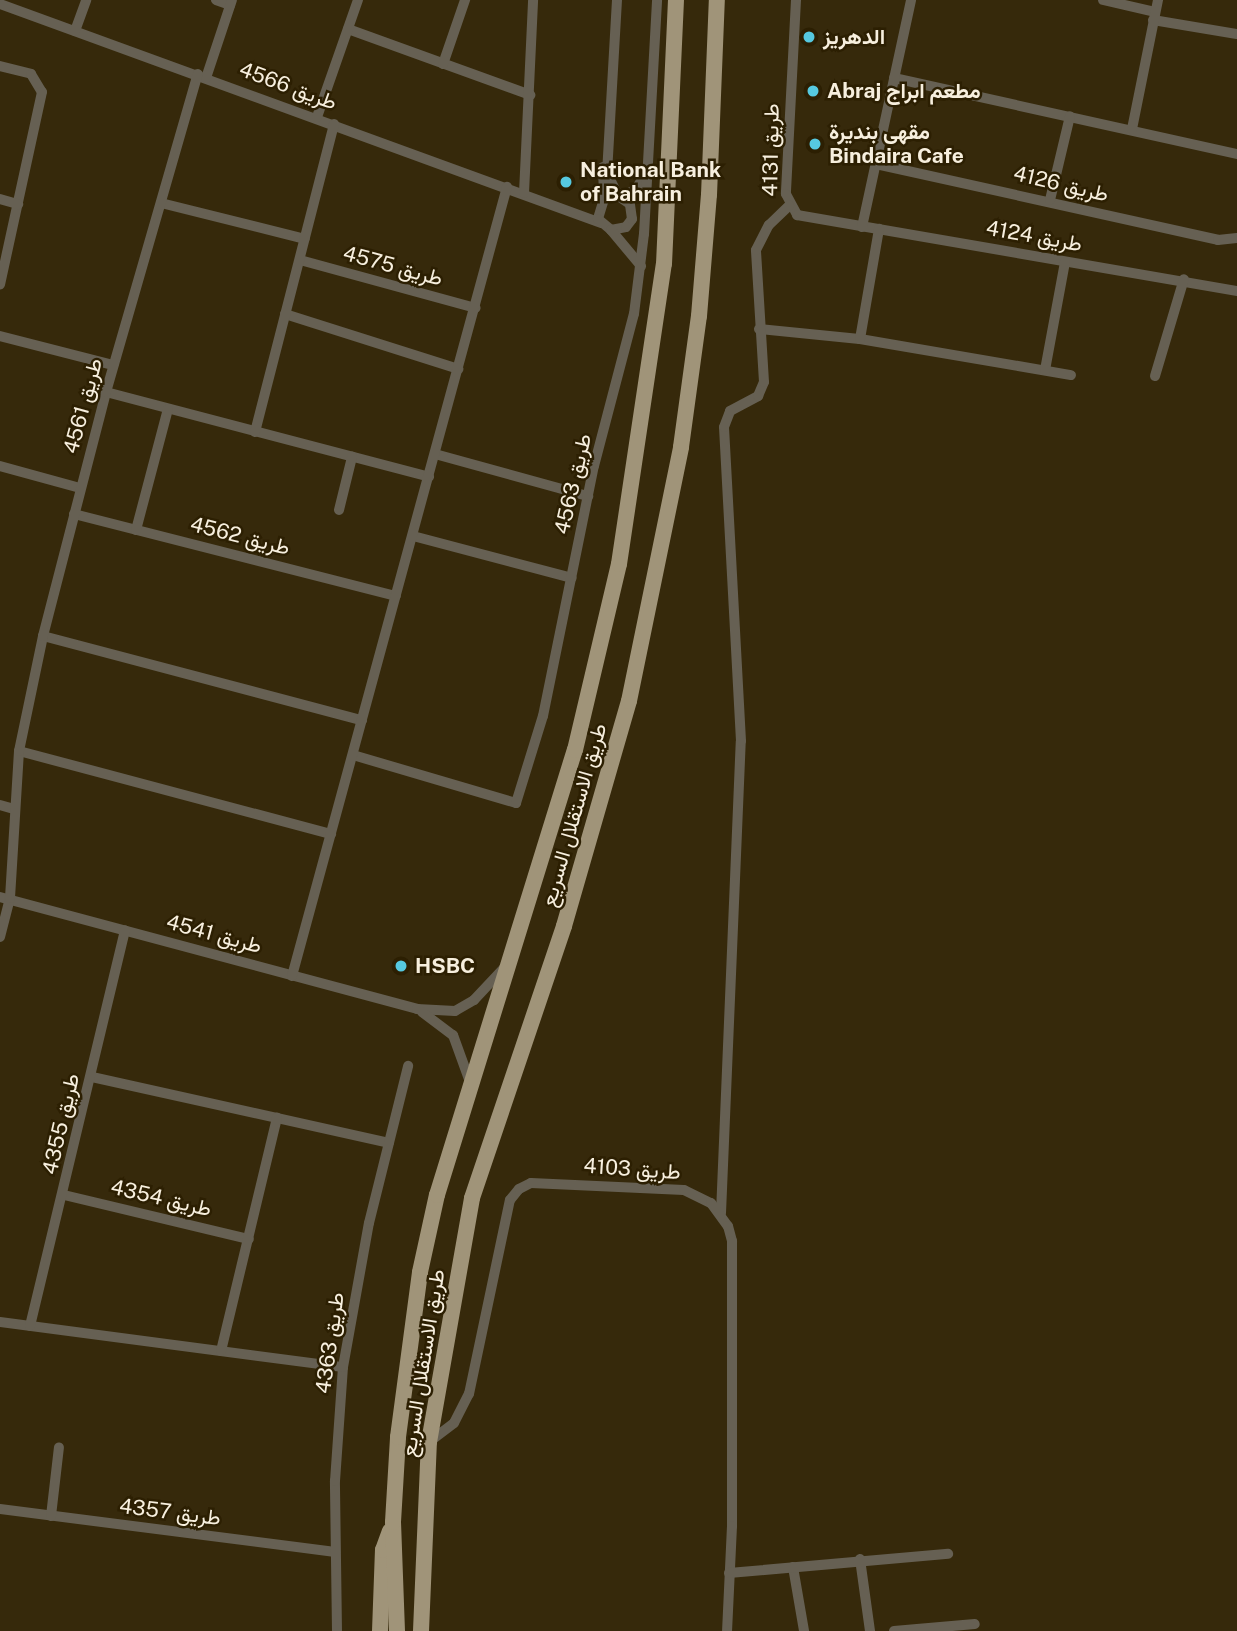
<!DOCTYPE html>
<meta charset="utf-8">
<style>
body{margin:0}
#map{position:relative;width:1237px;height:1631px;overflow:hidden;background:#36290b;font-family:"Public Sans",Vazirmatn,sans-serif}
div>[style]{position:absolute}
.minor>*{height:10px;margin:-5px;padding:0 5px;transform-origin:5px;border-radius:5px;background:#666053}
.primary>*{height:16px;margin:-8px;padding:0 8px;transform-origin:8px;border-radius:8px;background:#a09479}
.dots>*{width:19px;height:19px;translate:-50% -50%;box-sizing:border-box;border:4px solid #2c1f02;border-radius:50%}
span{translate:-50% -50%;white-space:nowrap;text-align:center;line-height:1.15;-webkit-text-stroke:5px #2c1f02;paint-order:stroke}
.poi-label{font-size:21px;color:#f7efde;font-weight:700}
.left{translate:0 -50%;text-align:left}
.street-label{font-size:21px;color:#f7efde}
</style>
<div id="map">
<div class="minor">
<i style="left:216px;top:0;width:15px;rotate:20deg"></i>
<i style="left:617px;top:0;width:173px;rotate:93.3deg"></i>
<i style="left:607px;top:173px;width:25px;rotate:64deg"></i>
<i style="left:796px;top:0;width:194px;rotate:93deg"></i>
<i style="left:786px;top:194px;width:24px;rotate:62deg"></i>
<i style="left:797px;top:215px;width:447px;rotate:9.8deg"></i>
<i style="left:1103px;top:0;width:53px;rotate:13deg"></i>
<i style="left:0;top:4px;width:640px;rotate:20.02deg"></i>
<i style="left:1153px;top:20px;width:85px;rotate:9.5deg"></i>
<i style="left:348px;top:29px;width:194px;rotate:19.9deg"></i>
<i style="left:75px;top:31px;width:33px;rotate:-70deg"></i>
<i style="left:443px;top:64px;width:68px;rotate:-71deg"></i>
<i style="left:0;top:66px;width:32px;rotate:14deg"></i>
<i style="left:31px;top:74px;width:21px;rotate:59deg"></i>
<i style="left:42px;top:92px;width:197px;rotate:102.3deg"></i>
<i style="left:206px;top:78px;width:82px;rotate:-71.6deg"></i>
<i style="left:894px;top:78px;width:351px;rotate:12.5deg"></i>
<i style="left:317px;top:117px;width:124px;rotate:-70.7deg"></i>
<i style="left:1132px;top:129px;width:132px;rotate:-78.6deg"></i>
<i style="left:876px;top:164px;width:350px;rotate:12.5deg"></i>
<i style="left:1218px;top:240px;width:19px;rotate:-6deg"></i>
<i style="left:603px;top:167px;width:32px;rotate:88deg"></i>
<i style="left:604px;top:199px;width:21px;rotate:107deg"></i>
<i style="left:598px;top:219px;width:17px;rotate:40deg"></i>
<i style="left:611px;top:230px;width:15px;rotate:-11deg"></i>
<i style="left:626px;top:227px;width:10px;rotate:-53deg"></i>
<i style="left:632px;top:219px;width:15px;rotate:-98deg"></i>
<i style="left:630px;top:204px;width:14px;rotate:-146deg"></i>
<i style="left:618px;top:196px;width:14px;rotate:168deg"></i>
<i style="left:524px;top:193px;width:193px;rotate:-87.3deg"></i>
<i style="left:623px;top:197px;width:15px;rotate:-32deg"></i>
<i style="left:636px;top:189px;width:19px;rotate:-58deg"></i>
<i style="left:0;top:199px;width:19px;rotate:16deg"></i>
<i style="left:1050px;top:200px;width:86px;rotate:-76.6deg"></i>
<i style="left:161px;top:203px;width:148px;rotate:14deg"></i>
<i style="left:862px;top:227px;width:232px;rotate:-77.8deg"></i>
<i style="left:611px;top:230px;width:47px;rotate:50.2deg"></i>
<i style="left:300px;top:260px;width:182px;rotate:15.3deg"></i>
<i style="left:285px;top:314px;width:182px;rotate:17.6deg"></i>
<i style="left:759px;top:329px;width:101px;rotate:5.7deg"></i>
<i style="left:860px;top:339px;width:214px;rotate:9.7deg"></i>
<i style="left:0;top:336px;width:117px;rotate:14.4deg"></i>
<i style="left:860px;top:339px;width:112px;rotate:-80.2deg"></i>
<i style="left:1045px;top:370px;width:110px;rotate:-79.5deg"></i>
<i style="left:1155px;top:376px;width:101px;rotate:-73.4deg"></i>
<i style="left:106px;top:392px;width:334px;rotate:14.7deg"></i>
<i style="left:255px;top:432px;width:318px;rotate:-75.6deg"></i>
<i style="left:435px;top:454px;width:159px;rotate:15.4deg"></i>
<i style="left:0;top:466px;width:83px;rotate:15.4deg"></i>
<i style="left:339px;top:510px;width:55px;rotate:-76.2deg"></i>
<i style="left:74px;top:514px;width:332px;rotate:14.3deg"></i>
<i style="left:136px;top:530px;width:125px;rotate:-75.2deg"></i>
<i style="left:413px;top:536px;width:164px;rotate:14.8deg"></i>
<i style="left:43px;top:636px;width:330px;rotate:14.8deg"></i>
<i style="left:19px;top:751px;width:323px;rotate:14.9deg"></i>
<i style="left:353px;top:755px;width:170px;rotate:16.4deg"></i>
<i style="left:516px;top:803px;width:91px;rotate:-72.8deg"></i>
<i style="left:543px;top:716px;width:255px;rotate:-78.5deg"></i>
<i style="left:594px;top:466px;width:157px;rotate:-75.3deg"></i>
<i style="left:634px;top:314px;width:81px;rotate:-82.9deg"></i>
<i style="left:644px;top:234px;width:234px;rotate:-86.8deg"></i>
<i style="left:0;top:805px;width:15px;rotate:16deg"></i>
<i style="left:0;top:897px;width:432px;rotate:15deg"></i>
<i style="left:417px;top:1009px;width:38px;rotate:3deg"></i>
<i style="left:455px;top:1011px;width:22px;rotate:-30deg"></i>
<i style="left:474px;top:1000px;width:45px;rotate:-46.8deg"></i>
<i style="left:0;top:937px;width:40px;rotate:-75.6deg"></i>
<i style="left:10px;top:898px;width:147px;rotate:-86.5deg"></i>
<i style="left:19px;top:751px;width:117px;rotate:-78.2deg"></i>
<i style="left:43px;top:636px;width:252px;rotate:-75.5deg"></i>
<i style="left:106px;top:392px;width:331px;rotate:-73.9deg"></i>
<i style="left:292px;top:976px;width:818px;rotate:-74.76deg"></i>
<i style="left:422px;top:1012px;width:39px;rotate:37deg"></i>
<i style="left:453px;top:1035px;width:50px;rotate:70.1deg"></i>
<i style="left:92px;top:1077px;width:304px;rotate:12.5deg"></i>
<i style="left:64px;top:1195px;width:190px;rotate:13.4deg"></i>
<i style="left:721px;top:1213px;width:472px;rotate:-87.6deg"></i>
<i style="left:741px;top:741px;width:314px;rotate:-93.1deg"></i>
<i style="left:724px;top:427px;width:17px;rotate:-69deg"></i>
<i style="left:730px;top:411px;width:32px;rotate:-28deg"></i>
<i style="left:758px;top:396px;width:15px;rotate:-67deg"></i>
<i style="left:764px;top:382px;width:132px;rotate:-93.5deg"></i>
<i style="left:756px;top:250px;width:28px;rotate:-63deg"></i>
<i style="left:769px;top:225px;width:28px;rotate:-44deg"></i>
<i style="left:0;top:1322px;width:346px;rotate:7.5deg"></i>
<i style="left:30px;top:1326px;width:407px;rotate:-76.5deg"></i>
<i style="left:221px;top:1351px;width:240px;rotate:-76.5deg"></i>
<i style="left:429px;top:1442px;width:31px;rotate:-37deg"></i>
<i style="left:454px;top:1423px;width:33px;rotate:-63deg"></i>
<i style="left:469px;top:1394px;width:198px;rotate:-78.1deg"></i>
<i style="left:510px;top:1200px;width:14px;rotate:-51deg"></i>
<i style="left:519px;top:1189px;width:13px;rotate:-27deg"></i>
<i style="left:531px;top:1183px;width:153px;rotate:2.6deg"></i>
<i style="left:684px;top:1190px;width:30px;rotate:26deg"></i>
<i style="left:711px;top:1203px;width:29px;rotate:54deg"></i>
<i style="left:728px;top:1226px;width:16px;rotate:75deg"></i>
<i style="left:732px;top:1241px;width:285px;rotate:90deg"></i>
<i style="left:732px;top:1526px;width:105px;rotate:92.7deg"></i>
<i style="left:0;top:1509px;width:338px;rotate:7.3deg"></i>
<i style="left:51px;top:1516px;width:69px;rotate:-83.4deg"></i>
<i style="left:860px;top:1559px;width:73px;rotate:82.1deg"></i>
<i style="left:793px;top:1567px;width:65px;rotate:80.2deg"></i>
<i style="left:729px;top:1573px;width:220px;rotate:-5deg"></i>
<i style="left:337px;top:1631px;width:150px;rotate:-90.8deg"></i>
<i style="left:335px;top:1481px;width:114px;rotate:-86deg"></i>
<i style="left:343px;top:1367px;width:146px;rotate:-79.8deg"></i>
<i style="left:369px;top:1223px;width:162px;rotate:-76deg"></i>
<i style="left:894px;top:1631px;width:81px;rotate:-4.9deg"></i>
</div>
<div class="primary">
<i style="left:380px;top:1631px;width:81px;rotate:-87.9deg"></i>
<i style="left:383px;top:1550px;width:20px;rotate:-70deg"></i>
<i style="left:397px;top:1631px;width:109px;rotate:-92.1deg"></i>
<i style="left:393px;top:1522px;width:85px;rotate:-86.6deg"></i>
<i style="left:398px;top:1437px;width:166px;rotate:-82.4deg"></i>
<i style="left:420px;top:1272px;width:79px;rotate:-77.6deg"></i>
<i style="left:437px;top:1195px;width:466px;rotate:-72.8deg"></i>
<i style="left:575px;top:750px;width:191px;rotate:-76.7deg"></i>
<i style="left:619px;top:564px;width:303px;rotate:-81.5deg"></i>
<i style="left:664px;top:264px;width:264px;rotate:-87.4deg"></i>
<i style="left:421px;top:1631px;width:189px;rotate:-87.6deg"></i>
<i style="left:429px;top:1442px;width:248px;rotate:-80deg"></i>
<i style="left:472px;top:1198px;width:287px;rotate:-71.3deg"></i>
<i style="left:564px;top:926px;width:234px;rotate:-73.9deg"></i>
<i style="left:629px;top:701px;width:259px;rotate:-78.4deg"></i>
<i style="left:681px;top:447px;width:132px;rotate:-82.2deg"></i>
<i style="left:699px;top:316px;width:121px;rotate:-85.3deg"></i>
<i style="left:709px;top:195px;width:195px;rotate:-87.7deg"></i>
</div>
<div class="dots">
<i style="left:809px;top:37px;background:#56c9e0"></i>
<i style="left:813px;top:91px;background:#56c9e0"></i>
<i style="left:815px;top:144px;background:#56c9e0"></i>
<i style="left:566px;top:182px;background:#56c9e0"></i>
<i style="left:401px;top:966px;background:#56c9e0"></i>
</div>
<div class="poi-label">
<span class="left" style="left:823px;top:37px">الدهريز</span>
<span class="left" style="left:827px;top:91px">Abraj مطعم ابراج</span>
<span class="left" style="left:829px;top:144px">مقهى بنديرة<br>Bindaira Cafe</span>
<span class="left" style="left:580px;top:182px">National Bank<br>of Bahrain</span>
<span class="left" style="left:415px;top:966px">HSBC</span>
</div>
<div class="street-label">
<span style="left:288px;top:86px;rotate:20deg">طريق 4566</span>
<span style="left:771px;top:150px;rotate:-89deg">طريق 4131</span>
<span style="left:1061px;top:184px;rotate:13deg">طريق 4126</span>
<span style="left:1034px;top:236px;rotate:10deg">طريق 4124</span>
<span style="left:393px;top:266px;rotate:15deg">طريق 4575</span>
<span style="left:83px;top:406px;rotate:-75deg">طريق 4561</span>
<span style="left:573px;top:484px;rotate:-77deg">طريق 4563</span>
<span style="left:240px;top:536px;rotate:14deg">طريق 4562</span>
<span style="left:574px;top:815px;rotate:-74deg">طريق الاستقلال السريع</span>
<span style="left:214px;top:934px;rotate:15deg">طريق 4541</span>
<span style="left:61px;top:1124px;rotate:-77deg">طريق 4355</span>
<span style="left:632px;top:1169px;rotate:4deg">طريق 4103</span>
<span style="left:161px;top:1198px;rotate:13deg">طريق 4354</span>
<span style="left:330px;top:1343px;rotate:-82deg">طريق 4363</span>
<span style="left:423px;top:1363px;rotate:-81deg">طريق الاستقلال السريع</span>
<span style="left:170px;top:1512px;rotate:7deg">طريق 4357</span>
</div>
</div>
